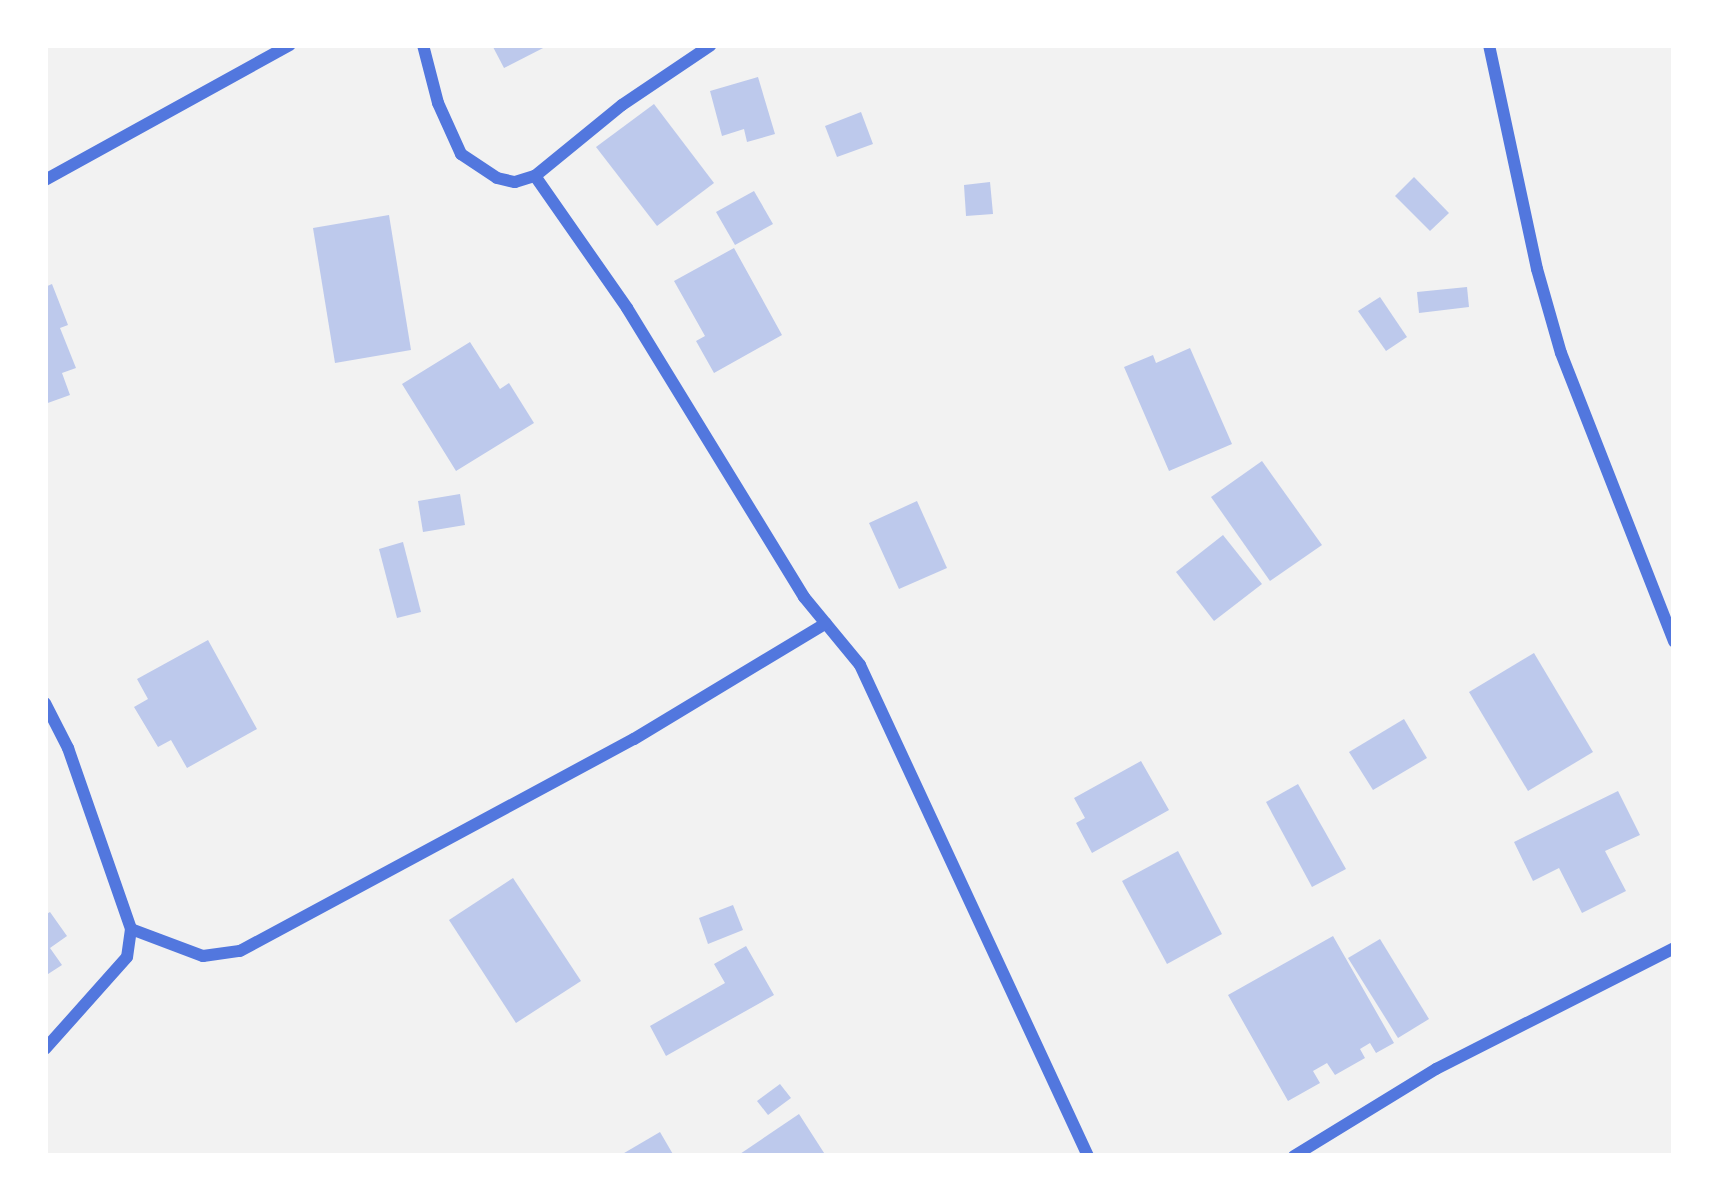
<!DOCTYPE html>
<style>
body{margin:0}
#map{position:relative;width:1719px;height:1201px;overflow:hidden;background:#f2f2f2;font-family:Montserrat,sans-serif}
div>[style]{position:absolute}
.building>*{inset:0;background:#bdc9ec}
.minor>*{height:12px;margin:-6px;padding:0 6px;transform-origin:6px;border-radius:6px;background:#5277de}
span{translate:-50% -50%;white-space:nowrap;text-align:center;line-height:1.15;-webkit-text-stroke:12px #fff;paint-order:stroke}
.frame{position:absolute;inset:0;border:48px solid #fff;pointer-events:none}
</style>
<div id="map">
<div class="building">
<i style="clip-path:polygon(492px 45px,549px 45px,504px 68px)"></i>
<i style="clip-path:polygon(758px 77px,775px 134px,747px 142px,744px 129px,722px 136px,710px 91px)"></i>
<i style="clip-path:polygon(654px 104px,714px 183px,657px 226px,596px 147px)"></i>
<i style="clip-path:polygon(861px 112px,873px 144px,837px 157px,825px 126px)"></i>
<i style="clip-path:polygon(1414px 177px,1449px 213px,1430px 231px,1395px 196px)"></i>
<i style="clip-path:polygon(990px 182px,993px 214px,966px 216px,964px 185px)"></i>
<i style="clip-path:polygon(754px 191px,773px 224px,735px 245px,716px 212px)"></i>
<i style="clip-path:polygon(389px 215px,411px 350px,335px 363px,313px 228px)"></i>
<i style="clip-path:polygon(734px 248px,782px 335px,714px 373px,696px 341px,705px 336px,674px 281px)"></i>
<i style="clip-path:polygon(52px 284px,68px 325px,60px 328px,76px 368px,62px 373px,70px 395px,45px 404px,45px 287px)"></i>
<i style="clip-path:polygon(1467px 287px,1469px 307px,1419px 313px,1417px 292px)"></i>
<i style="clip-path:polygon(1380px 297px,1407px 337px,1386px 351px,1358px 311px)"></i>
<i style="clip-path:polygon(470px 342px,500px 389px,509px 383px,534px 423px,456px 471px,402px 384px)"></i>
<i style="clip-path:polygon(1190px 348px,1232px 444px,1169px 471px,1124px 367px,1153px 355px,1156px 363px)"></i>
<i style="clip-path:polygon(1262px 461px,1322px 545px,1270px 581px,1211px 497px)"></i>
<i style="clip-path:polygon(460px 494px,465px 525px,423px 532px,418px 501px)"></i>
<i style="clip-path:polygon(917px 501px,947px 568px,899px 589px,869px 523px)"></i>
<i style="clip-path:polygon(1223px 535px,1262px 584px,1214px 621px,1176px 572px)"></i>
<i style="clip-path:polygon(403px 542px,421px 612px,397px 618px,379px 549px)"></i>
<i style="clip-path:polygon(208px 640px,257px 729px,187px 768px,171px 740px,158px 747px,134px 707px,148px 699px,137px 679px)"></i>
<i style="clip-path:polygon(1534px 653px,1593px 752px,1528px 791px,1469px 692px)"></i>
<i style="clip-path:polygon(1404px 719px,1427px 758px,1373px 790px,1349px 752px)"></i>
<i style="clip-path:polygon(1141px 761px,1169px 810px,1092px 853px,1076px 823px,1085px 818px,1074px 798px)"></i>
<i style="clip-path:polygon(1298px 784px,1346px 869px,1312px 887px,1266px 802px)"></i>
<i style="clip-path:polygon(1618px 791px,1640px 835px,1605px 851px,1626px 891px,1582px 913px,1559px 868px,1533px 881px,1514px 842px)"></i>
<i style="clip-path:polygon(1178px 851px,1222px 934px,1167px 964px,1122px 881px)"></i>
<i style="clip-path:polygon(513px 878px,581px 981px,516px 1023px,449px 920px)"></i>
<i style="clip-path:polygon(733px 905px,743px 930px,708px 944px,699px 918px)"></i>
<i style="clip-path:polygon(50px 912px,67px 936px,50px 948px,62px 965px,45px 976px,45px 915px)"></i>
<i style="clip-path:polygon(1333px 936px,1394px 1043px,1376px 1053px,1370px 1043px,1360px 1049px,1365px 1058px,1335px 1075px,1327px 1063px,1313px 1071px,1320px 1083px,1288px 1101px,1228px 995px)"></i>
<i style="clip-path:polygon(1380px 939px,1429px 1019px,1398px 1038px,1348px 958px)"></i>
<i style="clip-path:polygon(746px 946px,774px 995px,666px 1056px,650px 1026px,725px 983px,714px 964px)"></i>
<i style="clip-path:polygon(780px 1084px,791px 1098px,768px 1115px,757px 1101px)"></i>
<i style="clip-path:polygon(799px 1114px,826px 1156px,737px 1156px)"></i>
<i style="clip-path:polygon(660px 1132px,674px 1156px,619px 1156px)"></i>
</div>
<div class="minor">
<i style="left:423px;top:45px;width:60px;rotate:75.5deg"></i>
<i style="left:438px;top:103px;width:56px;rotate:65.7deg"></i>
<i style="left:461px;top:154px;width:43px;rotate:33.7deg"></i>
<i style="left:497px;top:178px;width:18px;rotate:13deg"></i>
<i style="left:515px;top:182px;width:21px;rotate:-17deg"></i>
<i style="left:535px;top:176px;width:161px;rotate:55.1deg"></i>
<i style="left:627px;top:308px;width:339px;rotate:58.5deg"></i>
<i style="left:804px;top:597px;width:88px;rotate:50.5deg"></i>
<i style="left:860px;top:665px;width:541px;rotate:65.09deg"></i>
<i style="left:1489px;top:45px;width:229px;rotate:77.9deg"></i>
<i style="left:1537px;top:269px;width:87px;rotate:74.1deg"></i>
<i style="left:1561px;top:353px;width:310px;rotate:68.6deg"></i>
<i style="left:535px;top:176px;width:112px;rotate:-39.2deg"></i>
<i style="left:622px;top:105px;width:107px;rotate:-34deg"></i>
<i style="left:45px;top:180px;width:280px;rotate:-28.9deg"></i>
<i style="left:45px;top:703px;width:51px;rotate:62.9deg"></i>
<i style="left:68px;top:748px;width:192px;rotate:70.8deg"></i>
<i style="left:131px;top:929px;width:28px;rotate:98deg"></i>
<i style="left:127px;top:957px;width:123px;rotate:131.7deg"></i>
<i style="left:131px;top:929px;width:77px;rotate:20.6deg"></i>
<i style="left:203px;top:956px;width:37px;rotate:-8deg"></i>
<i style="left:240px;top:951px;width:447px;rotate:-28.3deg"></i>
<i style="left:634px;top:739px;width:224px;rotate:-31.1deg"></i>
<i style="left:1294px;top:1156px;width:167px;rotate:-31.5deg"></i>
<i style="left:1436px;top:1069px;width:267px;rotate:-26.9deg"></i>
</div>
<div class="frame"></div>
</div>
